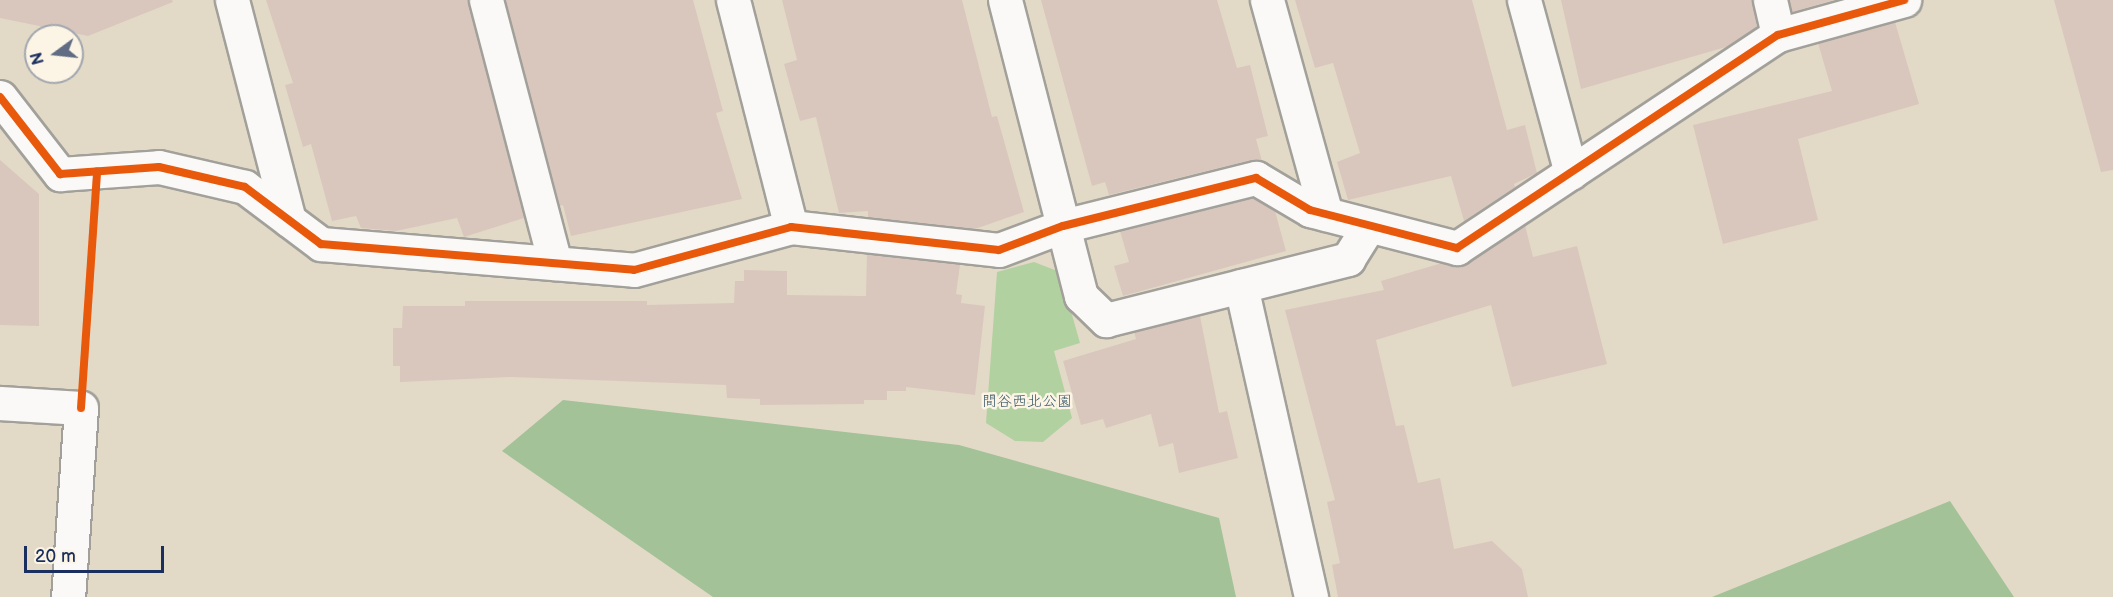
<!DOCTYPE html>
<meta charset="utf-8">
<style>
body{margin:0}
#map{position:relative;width:2113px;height:597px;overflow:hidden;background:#e2dac7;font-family:"Balsamiq Sans","Klee One",sans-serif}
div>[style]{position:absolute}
.green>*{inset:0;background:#b2d1a0}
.forest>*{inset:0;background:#a3c297}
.building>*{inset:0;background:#d9c7be}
.roads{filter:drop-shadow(2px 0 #a2a09a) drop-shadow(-2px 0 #a2a09a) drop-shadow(0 2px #a2a09a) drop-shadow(0 -2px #a2a09a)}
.minor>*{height:33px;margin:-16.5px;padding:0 16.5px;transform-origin:16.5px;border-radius:16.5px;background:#fbf9f7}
.cycleway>*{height:8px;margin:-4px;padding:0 4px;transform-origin:4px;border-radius:4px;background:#e8590c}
span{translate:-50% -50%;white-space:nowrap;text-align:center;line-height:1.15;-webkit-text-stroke:5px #fcf5e5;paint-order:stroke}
.park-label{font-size:15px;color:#375667}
.north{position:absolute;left:24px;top:24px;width:60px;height:60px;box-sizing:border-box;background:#fcf5e5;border:2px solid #a2a6af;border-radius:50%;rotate:255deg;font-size:16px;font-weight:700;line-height:24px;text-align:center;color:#1b2f5e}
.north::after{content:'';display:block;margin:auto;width:21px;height:27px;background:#616b83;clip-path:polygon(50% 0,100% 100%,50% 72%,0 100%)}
.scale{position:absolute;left:24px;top:546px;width:140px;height:27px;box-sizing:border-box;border:3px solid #1b2f5e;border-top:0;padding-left:8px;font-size:18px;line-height:21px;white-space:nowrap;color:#1b2f5e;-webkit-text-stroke:4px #fcf5e5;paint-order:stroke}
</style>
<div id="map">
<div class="green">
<i style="clip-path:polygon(1034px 262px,1060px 272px,1080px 343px,1054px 351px,1072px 418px,1043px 442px,1015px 441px,986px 423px,997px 272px)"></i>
</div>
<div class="forest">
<i style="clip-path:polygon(563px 400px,959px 445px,1219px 518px,1236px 597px,713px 597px,502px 451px)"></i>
<i style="clip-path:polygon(1950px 501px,2014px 597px,1712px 597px)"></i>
</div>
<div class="building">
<i style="clip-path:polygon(0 0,172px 0,173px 2px,88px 36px,0 18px)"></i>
<i style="clip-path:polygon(266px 0,468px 0,524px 218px,464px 237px,457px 218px,396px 231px,361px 228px,356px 216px,332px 221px,311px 144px,303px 147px,285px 85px,293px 83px)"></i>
<i style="clip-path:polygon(505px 0,693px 0,723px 111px,716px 113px,742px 199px,571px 236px,563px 205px,560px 206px)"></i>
<i style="clip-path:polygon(782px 0,962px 0,992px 117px,997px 116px,1024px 212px,975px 229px,868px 217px,868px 211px,839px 213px,816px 117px,800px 121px,784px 64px,797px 60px)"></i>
<i style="clip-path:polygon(1041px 0,1217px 0,1237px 68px,1250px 65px,1268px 136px,1256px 139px,1262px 161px,1251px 160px,1109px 195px,1105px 182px,1092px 186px)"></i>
<i style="clip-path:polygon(1295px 0,1472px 0,1507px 130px,1525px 125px,1537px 173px,1514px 184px,1515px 187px,1464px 221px,1451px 176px,1348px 200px,1337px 162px,1360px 153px,1333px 63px,1315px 68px)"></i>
<i style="clip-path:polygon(1561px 0,1752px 0,1757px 27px,1726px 47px,1581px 89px)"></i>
<i style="clip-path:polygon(1789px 0,1834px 0,1792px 12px)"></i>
<i style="clip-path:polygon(2054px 0,2113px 0,2113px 170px,2101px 172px)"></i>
<i style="clip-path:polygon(1895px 22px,1919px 104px,1798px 139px,1818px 220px,1723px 244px,1693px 125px,1832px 91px,1818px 43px)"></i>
<i style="clip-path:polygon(0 160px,39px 194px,39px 326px,0 325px)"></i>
<i style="clip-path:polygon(1253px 198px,1275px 211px,1286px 251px,1123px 296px,1114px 266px,1129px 262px,1120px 231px)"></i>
<i style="clip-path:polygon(1525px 225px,1533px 257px,1577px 246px,1607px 364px,1512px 387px,1491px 305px,1376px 340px,1396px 426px,1404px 425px,1418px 483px,1440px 478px,1454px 549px,1492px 541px,1522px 569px,1528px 597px,1338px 597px,1332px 565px,1340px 563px,1327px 502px,1335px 500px,1285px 310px,1384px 290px,1381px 281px,1442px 263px,1461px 266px)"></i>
<i style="clip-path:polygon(867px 254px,960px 265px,956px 294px,962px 295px,961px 303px,985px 306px,975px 395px,906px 387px,906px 391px,887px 391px,887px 400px,864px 400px,864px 404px,760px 405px,760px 399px,727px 398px,726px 385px,511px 377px,400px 382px,400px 366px,393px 366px,393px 328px,402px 328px,403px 306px,465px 306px,465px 301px,647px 301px,647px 305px,734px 303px,735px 281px,744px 281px,744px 270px,787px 271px,787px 295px,866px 296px)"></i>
<i style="clip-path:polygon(1200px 316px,1219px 413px,1227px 411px,1238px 458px,1179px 473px,1173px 443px,1159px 447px,1151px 414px,1106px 428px,1103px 419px,1081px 425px,1063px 361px,1136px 339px,1134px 332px)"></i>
</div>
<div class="roads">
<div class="minor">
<i style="left:232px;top:0;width:227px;rotate:75.5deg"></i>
<i style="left:486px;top:0;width:272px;rotate:75.3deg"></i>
<i style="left:733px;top:0;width:234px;rotate:75.7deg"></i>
<i style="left:1005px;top:0;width:306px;rotate:75.6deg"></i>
<i style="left:1081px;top:296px;width:35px;rotate:44deg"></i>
<i style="left:1106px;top:320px;width:250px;rotate:-14.1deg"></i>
<i style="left:1348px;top:259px;width:39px;rotate:-58deg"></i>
<i style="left:1267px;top:0;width:222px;rotate:74.6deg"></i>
<i style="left:1524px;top:0;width:179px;rotate:74.8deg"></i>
<i style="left:1770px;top:0;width:36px;rotate:77deg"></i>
<i style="left:0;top:97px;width:98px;rotate:52.1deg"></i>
<i style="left:60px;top:174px;width:99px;rotate:-4deg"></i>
<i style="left:159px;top:167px;width:88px;rotate:13.1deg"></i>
<i style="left:245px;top:187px;width:95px;rotate:36.9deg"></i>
<i style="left:321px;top:244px;width:314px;rotate:4.7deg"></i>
<i style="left:634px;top:270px;width:163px;rotate:-15.3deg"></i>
<i style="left:791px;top:227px;width:209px;rotate:6.3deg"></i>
<i style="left:999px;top:250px;width:68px;rotate:-20.6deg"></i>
<i style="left:1063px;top:226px;width:199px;rotate:-14deg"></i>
<i style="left:1256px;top:178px;width:63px;rotate:30.7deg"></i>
<i style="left:1310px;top:210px;width:152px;rotate:14.5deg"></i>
<i style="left:1457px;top:248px;width:385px;rotate:-33.6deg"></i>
<i style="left:1778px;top:35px;width:131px;rotate:-15.5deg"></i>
<i style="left:1241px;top:286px;width:319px;rotate:77.3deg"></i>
<i style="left:0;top:403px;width:81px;rotate:3.5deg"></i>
<i style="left:81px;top:408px;width:189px;rotate:93.9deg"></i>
</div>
</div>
<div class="cycleway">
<i style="left:0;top:97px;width:98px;rotate:52.1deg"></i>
<i style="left:60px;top:174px;width:99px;rotate:-4deg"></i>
<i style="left:159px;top:167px;width:88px;rotate:13.1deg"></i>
<i style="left:245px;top:187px;width:95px;rotate:36.9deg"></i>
<i style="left:321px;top:244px;width:314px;rotate:4.7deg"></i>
<i style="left:634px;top:270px;width:163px;rotate:-15.3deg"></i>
<i style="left:791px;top:227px;width:209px;rotate:6.3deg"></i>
<i style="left:999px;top:250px;width:68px;rotate:-20.6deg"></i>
<i style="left:1063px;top:226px;width:199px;rotate:-14deg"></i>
<i style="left:1256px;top:178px;width:63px;rotate:30.7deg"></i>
<i style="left:1310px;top:210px;width:152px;rotate:14.5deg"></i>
<i style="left:1457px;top:248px;width:385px;rotate:-33.6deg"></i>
<i style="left:1778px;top:35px;width:131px;rotate:-15.5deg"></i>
<i style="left:81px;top:408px;width:237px;rotate:-86.1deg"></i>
</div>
<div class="park-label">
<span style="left:1027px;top:402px">間谷西北公園</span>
</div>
<div class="north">N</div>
<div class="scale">20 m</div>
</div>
